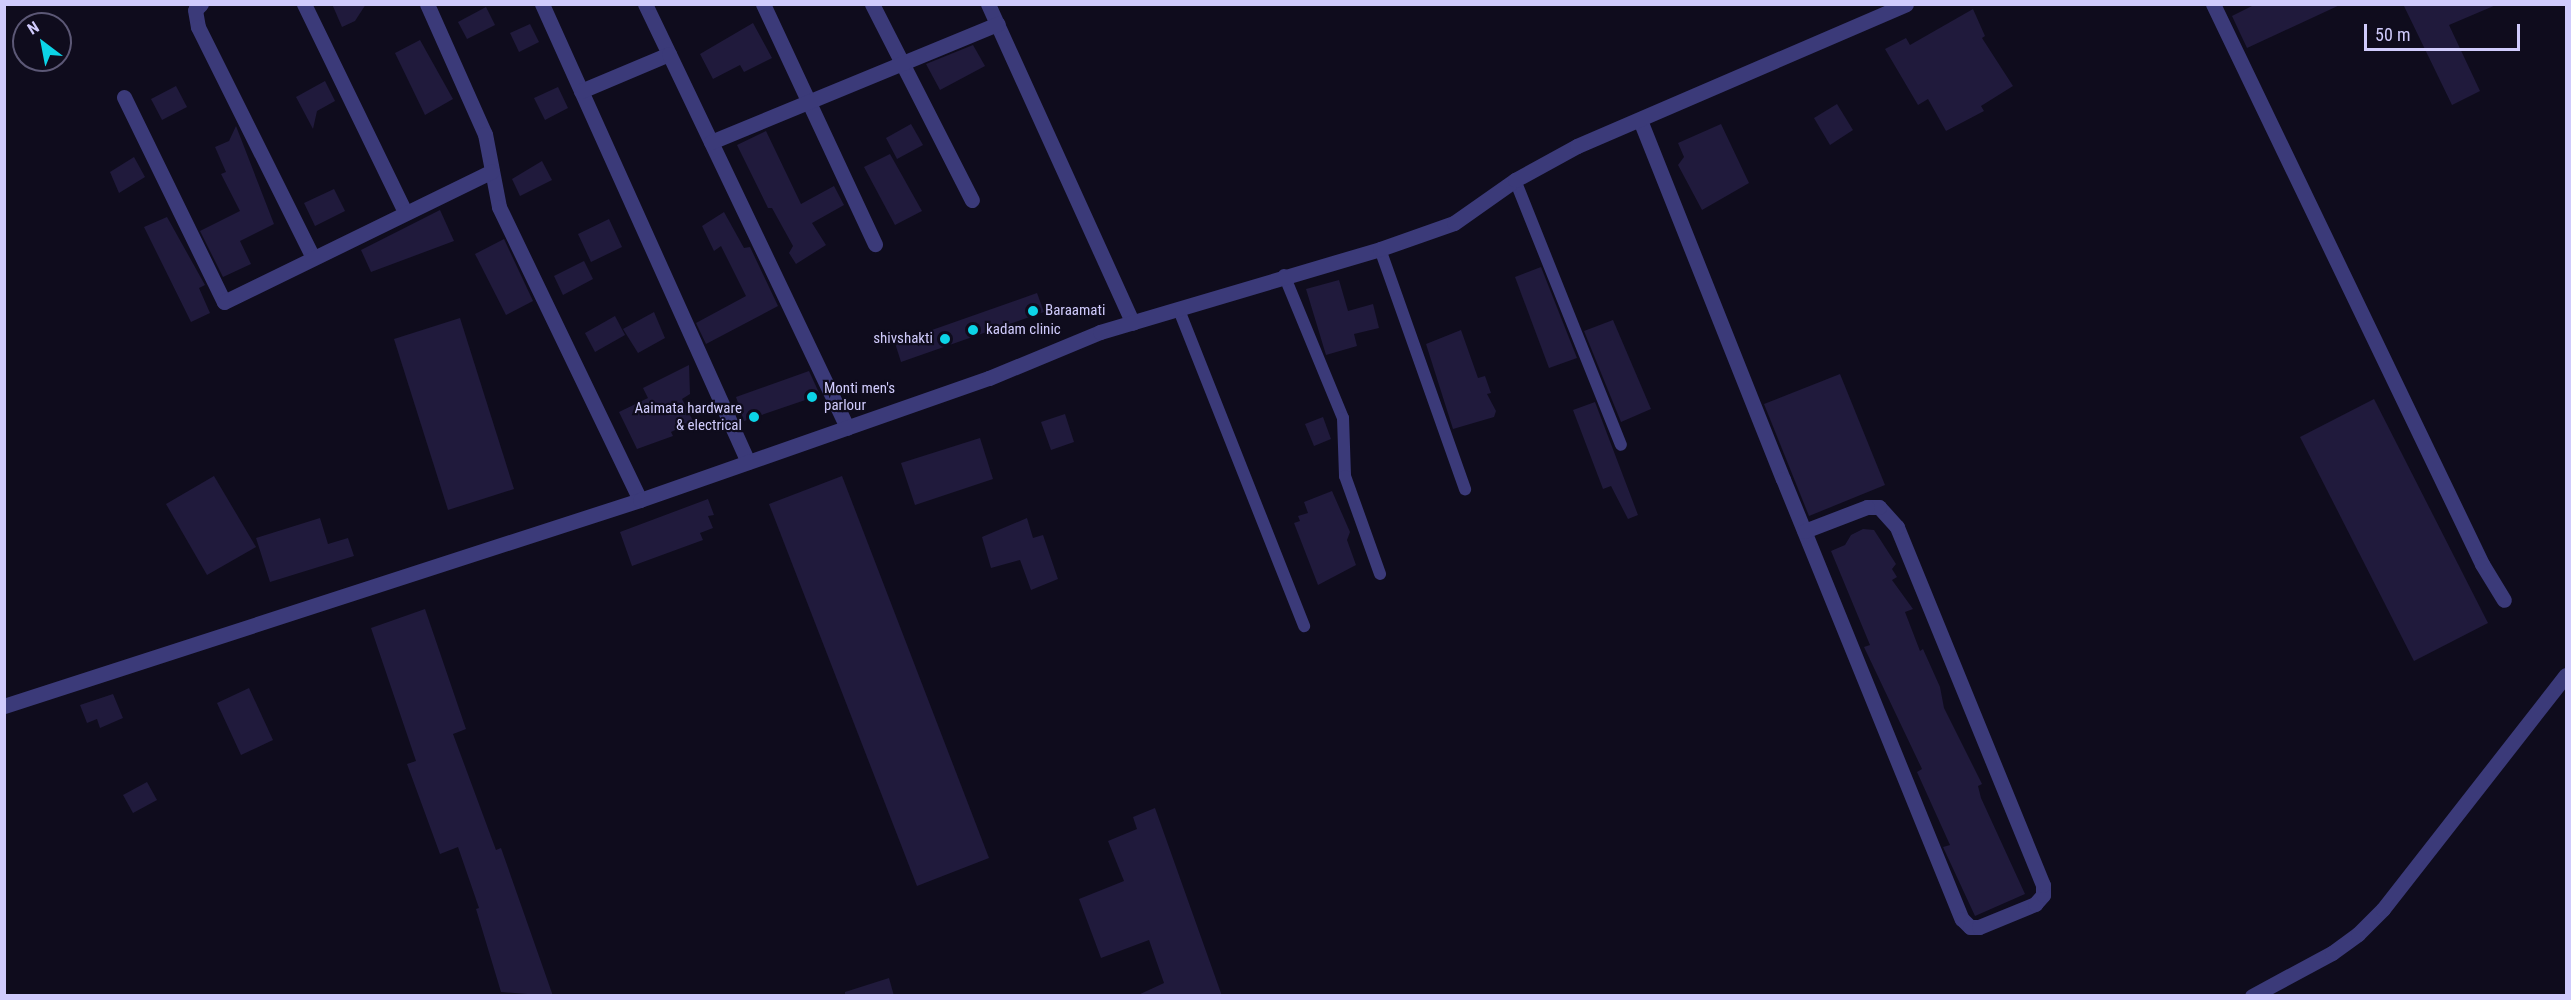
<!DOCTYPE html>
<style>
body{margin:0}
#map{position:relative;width:2571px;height:1000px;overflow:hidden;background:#0f0c1d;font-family:"Roboto Condensed",sans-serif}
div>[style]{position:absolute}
.building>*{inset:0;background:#201a3c}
.service>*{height:12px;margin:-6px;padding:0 6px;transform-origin:6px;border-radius:6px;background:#3b3a79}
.minor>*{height:15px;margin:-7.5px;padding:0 7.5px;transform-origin:7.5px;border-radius:7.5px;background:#3b3a79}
.dots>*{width:16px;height:16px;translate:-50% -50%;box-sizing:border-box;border:3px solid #0f0c1d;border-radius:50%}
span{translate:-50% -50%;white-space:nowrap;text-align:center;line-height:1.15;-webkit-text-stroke:4.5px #0f0c1d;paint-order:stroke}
.poi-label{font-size:15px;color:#d0cbfc}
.left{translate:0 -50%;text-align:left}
.right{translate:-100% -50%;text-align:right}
.frame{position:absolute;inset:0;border:6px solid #d0cbfc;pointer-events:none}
.north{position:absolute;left:12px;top:12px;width:60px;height:60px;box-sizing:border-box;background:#0f0c1d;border:2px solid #5c5876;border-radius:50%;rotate:328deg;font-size:16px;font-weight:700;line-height:24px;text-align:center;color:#d0cbfc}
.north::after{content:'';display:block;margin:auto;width:21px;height:27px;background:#0cd4e7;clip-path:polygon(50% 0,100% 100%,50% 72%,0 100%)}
.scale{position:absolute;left:2364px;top:24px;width:156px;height:27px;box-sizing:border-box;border:3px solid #d0cbfc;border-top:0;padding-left:8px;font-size:18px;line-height:21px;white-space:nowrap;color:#d0cbfc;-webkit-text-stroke:4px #0f0c1d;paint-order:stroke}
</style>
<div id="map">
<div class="building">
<i style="clip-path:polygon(332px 4px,366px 4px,355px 21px,342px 27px)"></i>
<i style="clip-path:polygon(2256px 4px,2342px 4px,2247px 48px,2232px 16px)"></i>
<i style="clip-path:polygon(2403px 4px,2496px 5px,2449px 25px,2480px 91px,2452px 105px)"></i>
<i style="clip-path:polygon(486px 7px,495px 25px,467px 39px,458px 22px)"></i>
<i style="clip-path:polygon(1973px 9px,1985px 36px,1982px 38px,2013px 86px,1981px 106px,1984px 111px,1946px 131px,1928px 99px,1918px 105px,1885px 49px,1906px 38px,1910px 45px)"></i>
<i style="clip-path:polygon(753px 23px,772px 58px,744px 72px,740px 65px,713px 79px,700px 54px)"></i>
<i style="clip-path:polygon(530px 24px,539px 42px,519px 52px,510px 33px)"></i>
<i style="clip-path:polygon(420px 40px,453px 99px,425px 115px,395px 53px)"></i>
<i style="clip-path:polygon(973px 45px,985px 66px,940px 90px,926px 64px)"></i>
<i style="clip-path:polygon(325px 81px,335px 101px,317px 111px,313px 129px,296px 97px)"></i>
<i style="clip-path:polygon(176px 86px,187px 107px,162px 120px,151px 99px)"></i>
<i style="clip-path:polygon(558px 87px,568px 108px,545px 120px,534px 98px)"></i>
<i style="clip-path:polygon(1837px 104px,1853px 130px,1830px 145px,1814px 118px)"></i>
<i style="clip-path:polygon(911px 124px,923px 145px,897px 159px,886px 138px)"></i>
<i style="clip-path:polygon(1721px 124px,1749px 183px,1702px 210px,1678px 165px,1684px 157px,1678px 143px)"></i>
<i style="clip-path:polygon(236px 126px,274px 224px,240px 241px,251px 264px,223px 277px,200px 231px,240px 211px,221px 174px,226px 172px,215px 147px,229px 141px)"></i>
<i style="clip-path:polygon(766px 131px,801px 204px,834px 186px,844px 205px,812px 223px,826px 245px,796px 264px,789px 253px,793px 246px,772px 208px,768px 208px,737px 145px)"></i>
<i style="clip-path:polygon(890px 154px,922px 211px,895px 225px,864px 167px)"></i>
<i style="clip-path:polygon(134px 157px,145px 177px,119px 193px,110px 172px)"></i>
<i style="clip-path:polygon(542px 161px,552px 180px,520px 196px,512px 179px)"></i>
<i style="clip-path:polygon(334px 189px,345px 211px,315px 226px,304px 203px)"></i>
<i style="clip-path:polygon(440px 210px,454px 241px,371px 272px,361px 250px)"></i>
<i style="clip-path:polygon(724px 212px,744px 248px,750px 247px,778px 306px,706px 344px,696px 323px,746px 296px,721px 246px,714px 251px,702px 226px)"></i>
<i style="clip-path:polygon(167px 217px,205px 285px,199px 288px,210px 313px,191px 322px,144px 227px)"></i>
<i style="clip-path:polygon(609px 219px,622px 247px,591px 262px,578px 234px)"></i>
<i style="clip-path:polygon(504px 239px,533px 301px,506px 315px,475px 254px)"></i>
<i style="clip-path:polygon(584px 261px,593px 279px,563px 295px,554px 276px)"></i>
<i style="clip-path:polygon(1541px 267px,1577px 358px,1549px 368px,1515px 277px)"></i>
<i style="clip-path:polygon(1339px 280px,1348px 311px,1373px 304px,1379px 328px,1354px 334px,1357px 346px,1326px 355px,1306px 289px)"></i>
<i style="clip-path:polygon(1037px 293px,1044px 312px,901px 362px,895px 343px)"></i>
<i style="clip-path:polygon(654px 312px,665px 338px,638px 353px,623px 329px)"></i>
<i style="clip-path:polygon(615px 316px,625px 335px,595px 352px,585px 333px)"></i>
<i style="clip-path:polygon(460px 318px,514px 489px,448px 510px,394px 339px)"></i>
<i style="clip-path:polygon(1613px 320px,1651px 409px,1621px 422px,1584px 331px)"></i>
<i style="clip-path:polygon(1461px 330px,1478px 378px,1485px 376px,1491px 393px,1487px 394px,1496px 411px,1494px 417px,1453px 429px,1426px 344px)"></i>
<i style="clip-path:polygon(689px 365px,690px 394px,682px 399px,693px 421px,671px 432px,673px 436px,637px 449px,619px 412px,648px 398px,643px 388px)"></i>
<i style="clip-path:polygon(809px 371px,820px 395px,744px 421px,736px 397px)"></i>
<i style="clip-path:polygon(1840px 374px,1885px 485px,1809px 516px,1764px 404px)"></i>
<i style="clip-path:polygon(2374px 399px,2488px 623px,2414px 661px,2300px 437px)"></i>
<i style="clip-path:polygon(1595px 402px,1638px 515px,1628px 519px,1611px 486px,1603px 489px,1573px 410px)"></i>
<i style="clip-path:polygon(1065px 414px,1074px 442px,1051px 450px,1041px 422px)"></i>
<i style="clip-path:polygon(1323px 417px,1331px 439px,1314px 446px,1305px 424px)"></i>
<i style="clip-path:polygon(980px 438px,993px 479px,915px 505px,901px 463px)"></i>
<i style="clip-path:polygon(214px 476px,256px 547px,207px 575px,166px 504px)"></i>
<i style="clip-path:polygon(842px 476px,989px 858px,917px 886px,769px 504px)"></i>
<i style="clip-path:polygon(1332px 491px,1350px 532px,1347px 540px,1356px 565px,1318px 585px,1294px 523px,1300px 521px,1298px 516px,1308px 513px,1304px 502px)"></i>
<i style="clip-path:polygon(708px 499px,714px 515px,708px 516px,713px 528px,700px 533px,703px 540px,632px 566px,620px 532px)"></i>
<i style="clip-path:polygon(320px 518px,328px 544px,348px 538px,354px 556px,270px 582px,256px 538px)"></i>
<i style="clip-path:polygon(1027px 518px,1033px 538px,1043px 535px,1058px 579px,1031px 590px,1020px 560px,991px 568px,982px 537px)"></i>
<i style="clip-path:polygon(1863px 529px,1874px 530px,1896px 564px,1892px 569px,1897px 577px,1892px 580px,1913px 609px,1905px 612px,1920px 651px,1923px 649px,1940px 687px,1944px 708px,1982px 784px,1978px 786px,1981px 798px,2025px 894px,1975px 916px,1943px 847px,1950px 845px,1917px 772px,1922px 769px,1864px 647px,1870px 645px,1831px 551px,1845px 545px,1851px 535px)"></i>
<i style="clip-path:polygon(425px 609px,466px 729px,453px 734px,496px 850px,501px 848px,553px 996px,501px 992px,476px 909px,479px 908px,458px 847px,440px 854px,407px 764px,416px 761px,371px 628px)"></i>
<i style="clip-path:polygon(249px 688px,273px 740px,241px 755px,217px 703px)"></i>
<i style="clip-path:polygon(113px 694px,123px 718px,100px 728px,97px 719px,87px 723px,80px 705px)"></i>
<i style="clip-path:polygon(147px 782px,157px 800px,133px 813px,123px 795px)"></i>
<i style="clip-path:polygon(1155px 808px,1222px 996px,1136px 996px,1164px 983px,1149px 940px,1101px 958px,1079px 899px,1124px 881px,1108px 841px,1137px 829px,1133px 817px)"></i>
<i style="clip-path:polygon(889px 978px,894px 996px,845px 996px,845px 992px)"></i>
</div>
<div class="service">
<i style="left:1515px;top:180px;width:285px;rotate:68.2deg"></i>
<i style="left:1380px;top:249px;width:255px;rotate:70.5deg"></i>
<i style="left:1284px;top:275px;width:155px;rotate:67.6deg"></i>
<i style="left:1343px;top:418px;width:58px;rotate:88deg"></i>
<i style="left:1345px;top:476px;width:104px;rotate:70.3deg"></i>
<i style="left:1179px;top:310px;width:340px;rotate:68.4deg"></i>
</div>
<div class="minor">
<i style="left:201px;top:4px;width:8px;rotate:135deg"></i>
<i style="left:195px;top:10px;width:17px;rotate:80deg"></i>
<i style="left:198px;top:27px;width:256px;rotate:63.5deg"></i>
<i style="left:304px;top:4px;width:231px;rotate:64.1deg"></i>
<i style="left:427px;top:4px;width:142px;rotate:66deg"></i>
<i style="left:485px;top:134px;width:74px;rotate:79.1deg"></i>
<i style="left:499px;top:207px;width:325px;rotate:64.3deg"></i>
<i style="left:542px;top:4px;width:502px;rotate:65.78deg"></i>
<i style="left:645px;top:4px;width:55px;rotate:64.4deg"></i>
<i style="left:763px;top:4px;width:265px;rotate:65deg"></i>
<i style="left:872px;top:4px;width:220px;rotate:63deg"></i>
<i style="left:988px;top:4px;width:350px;rotate:65.6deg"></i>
<i style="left:2213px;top:4px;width:621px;rotate:64.34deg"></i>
<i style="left:2482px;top:564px;width:42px;rotate:58.6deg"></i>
<i style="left:581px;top:91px;width:95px;rotate:-22.8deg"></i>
<i style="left:669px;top:54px;width:414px;rotate:64.5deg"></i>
<i style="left:124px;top:97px;width:228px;rotate:64deg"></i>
<i style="left:224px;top:302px;width:298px;rotate:-26deg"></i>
<i style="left:1640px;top:120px;width:386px;rotate:68.3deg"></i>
<i style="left:1783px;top:479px;width:475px;rotate:67.9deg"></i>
<i style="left:1962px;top:919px;width:11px;rotate:45deg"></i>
<i style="left:1970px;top:927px;width:9px"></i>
<i style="left:1979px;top:927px;width:61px;rotate:-22.3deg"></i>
<i style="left:2035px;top:904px;width:12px;rotate:-48deg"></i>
<i style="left:2043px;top:895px;width:10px;rotate:-90deg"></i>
<i style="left:2043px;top:885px;width:387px;rotate:-112.2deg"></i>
<i style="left:1897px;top:527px;width:27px;rotate:-132deg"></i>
<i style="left:1879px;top:507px;width:12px;rotate:180deg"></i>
<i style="left:1867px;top:507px;width:67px;rotate:159.1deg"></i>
<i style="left:711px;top:142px;width:310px;rotate:-22.4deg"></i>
<i style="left:4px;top:706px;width:669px;rotate:-17.95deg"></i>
<i style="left:640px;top:500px;width:370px;rotate:-19.3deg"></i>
<i style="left:989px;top:378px;width:120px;rotate:-22.5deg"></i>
<i style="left:1100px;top:332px;width:292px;rotate:-16.5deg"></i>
<i style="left:1380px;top:249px;width:78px;rotate:-19.4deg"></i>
<i style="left:1454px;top:223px;width:75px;rotate:-35.2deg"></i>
<i style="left:1515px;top:180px;width:71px;rotate:-28.7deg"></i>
<i style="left:1577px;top:146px;width:358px;rotate:-23.3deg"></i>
<i style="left:2252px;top:996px;width:91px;rotate:-28.3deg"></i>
<i style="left:2332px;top:953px;width:32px;rotate:-36deg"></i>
<i style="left:2358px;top:934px;width:35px;rotate:-45deg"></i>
<i style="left:2383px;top:909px;width:297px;rotate:-52deg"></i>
</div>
<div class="dots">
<i style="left:1033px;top:311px;background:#0cd4e7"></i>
<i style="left:973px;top:330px;background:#0cd4e7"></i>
<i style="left:945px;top:339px;background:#0cd4e7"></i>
<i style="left:812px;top:397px;background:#0cd4e7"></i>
<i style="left:754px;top:417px;background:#0cd4e7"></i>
</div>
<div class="poi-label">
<span class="left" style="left:1045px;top:311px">Baraamati</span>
<span class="left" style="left:986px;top:330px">kadam clinic</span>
<span class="right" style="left:933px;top:339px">shivshakti</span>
<span class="left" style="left:824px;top:397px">Monti men's<br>parlour</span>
<span class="right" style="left:742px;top:417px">Aaimata hardware<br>&amp; electrical</span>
</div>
<div class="frame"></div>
<div class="north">N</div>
<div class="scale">50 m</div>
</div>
